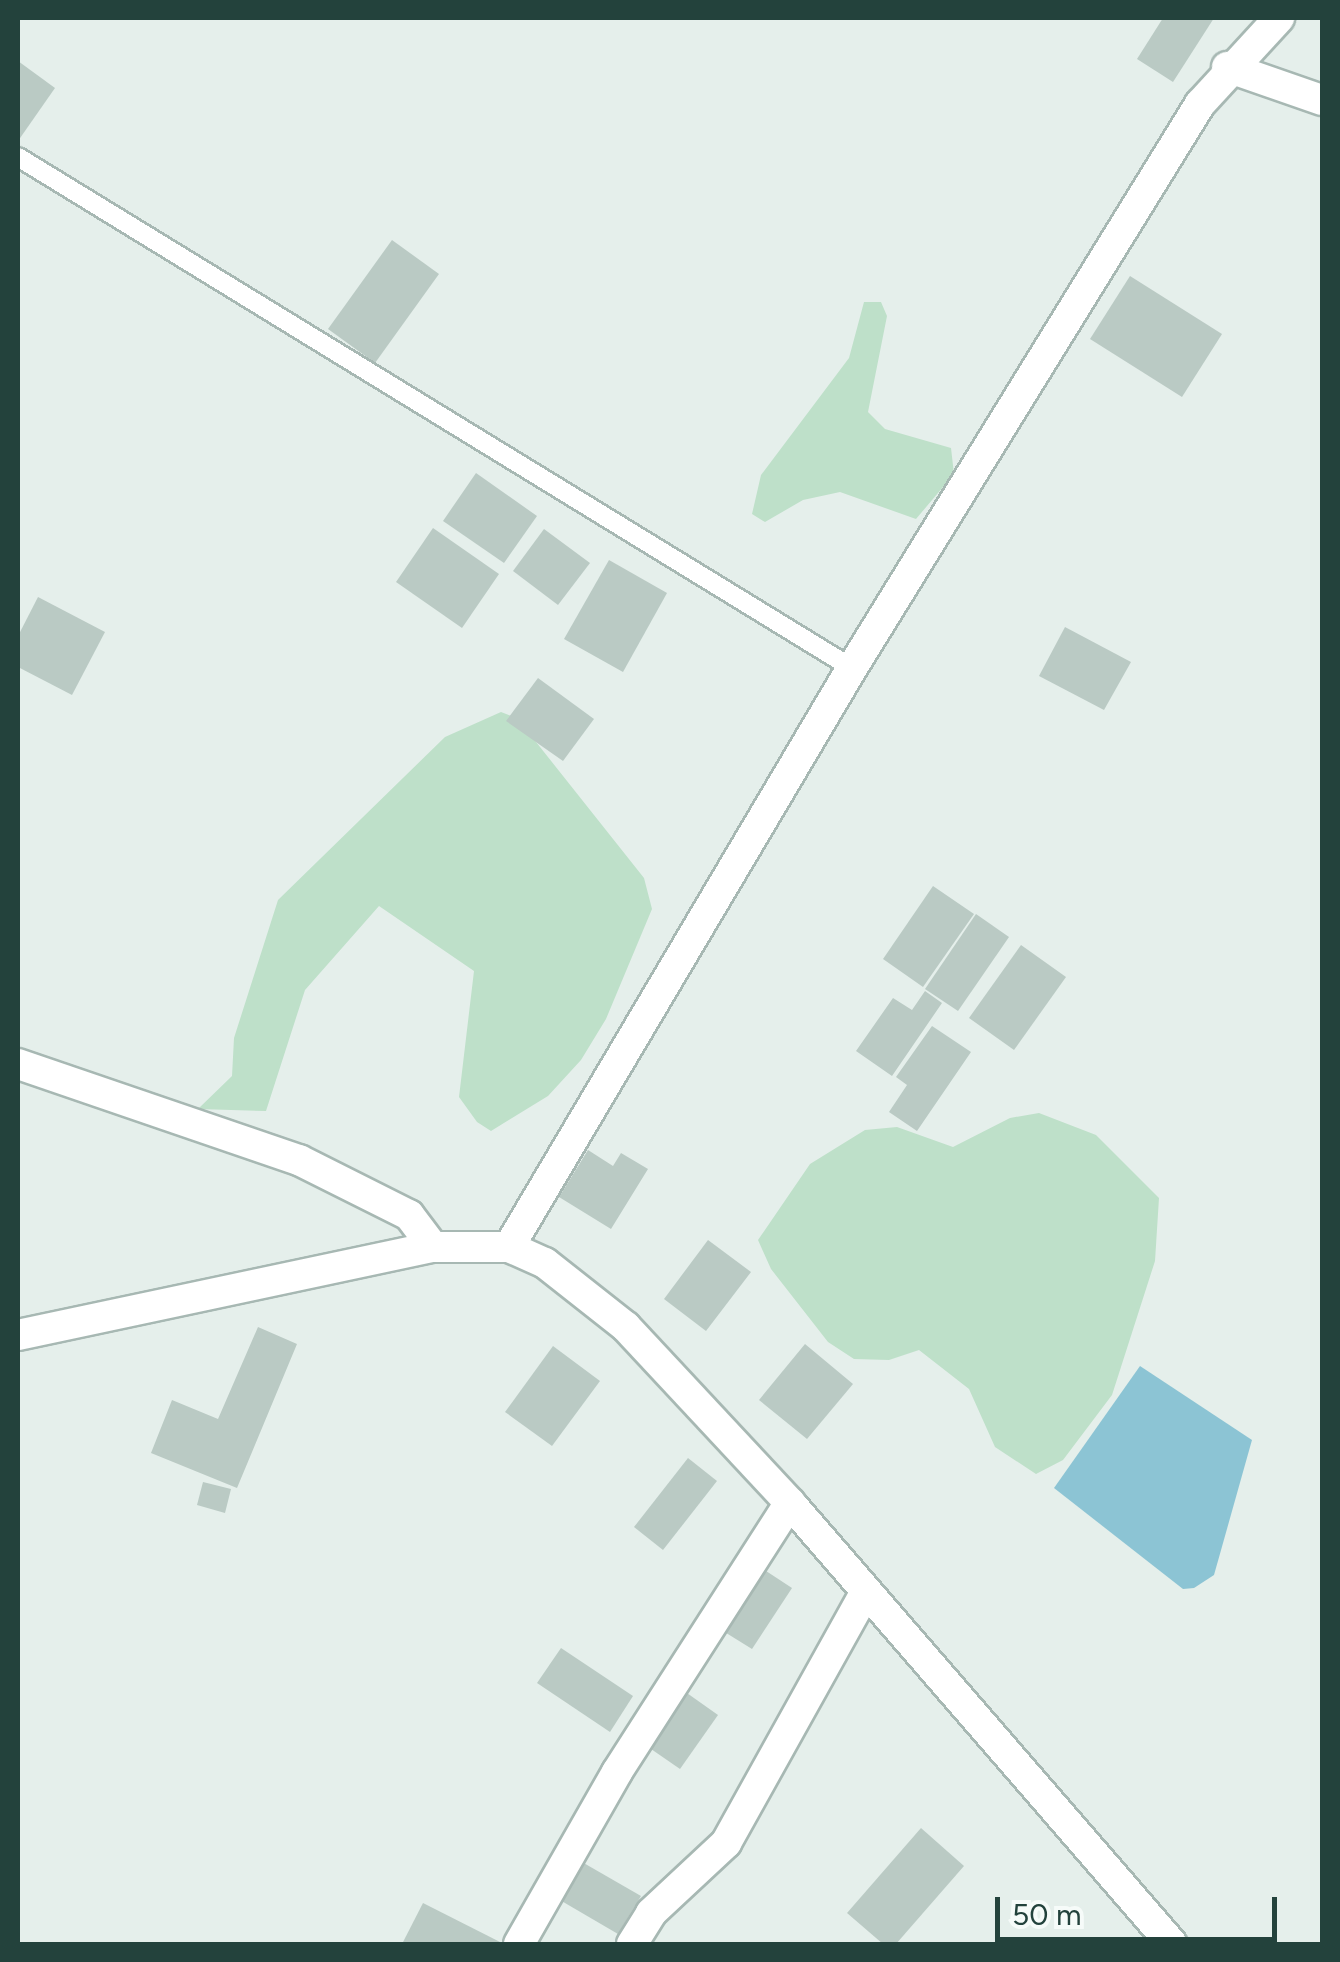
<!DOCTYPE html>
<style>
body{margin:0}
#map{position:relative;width:1340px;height:1962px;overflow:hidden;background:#e5efeb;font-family:Figtree,sans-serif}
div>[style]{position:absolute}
.green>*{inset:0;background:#bee0c9}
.water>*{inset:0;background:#8cc4d4}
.building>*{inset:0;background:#bacac4}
.roads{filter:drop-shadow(2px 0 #a7b8b3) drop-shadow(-2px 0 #a7b8b3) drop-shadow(0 2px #a7b8b3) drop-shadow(0 -2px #a7b8b3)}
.service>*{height:18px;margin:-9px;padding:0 9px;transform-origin:9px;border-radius:9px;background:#fff}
.minor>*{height:30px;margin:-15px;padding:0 15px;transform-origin:15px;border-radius:15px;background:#fff}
.tertiary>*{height:30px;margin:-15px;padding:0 15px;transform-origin:15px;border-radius:15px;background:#fff}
span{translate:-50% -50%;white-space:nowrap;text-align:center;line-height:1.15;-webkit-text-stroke:10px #f6fbf9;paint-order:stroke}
.frame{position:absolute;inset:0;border:20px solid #23423c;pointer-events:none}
.scale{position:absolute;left:995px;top:1897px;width:282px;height:45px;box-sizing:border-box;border:5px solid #23423c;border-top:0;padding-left:12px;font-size:30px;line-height:35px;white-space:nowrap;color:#23423c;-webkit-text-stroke:8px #f6fbf9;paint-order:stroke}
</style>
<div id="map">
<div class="green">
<i style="clip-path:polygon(864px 302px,881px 302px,887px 316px,868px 412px,885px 429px,951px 448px,954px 474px,916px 519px,840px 492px,803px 500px,765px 522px,752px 514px,761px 475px,849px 358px)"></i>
<i style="clip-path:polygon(501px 712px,517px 718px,644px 878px,652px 909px,606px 1019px,581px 1060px,548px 1096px,491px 1131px,477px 1122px,459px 1097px,474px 971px,379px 906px,305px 990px,266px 1111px,198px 1109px,232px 1076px,234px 1038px,278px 900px,445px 737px)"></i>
<i style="clip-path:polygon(1039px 1113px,1096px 1135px,1159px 1198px,1155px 1261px,1112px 1395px,1063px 1460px,1036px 1474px,995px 1447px,969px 1389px,919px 1350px,889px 1360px,854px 1359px,828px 1342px,771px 1269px,758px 1240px,810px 1164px,865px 1130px,897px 1127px,953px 1147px,1010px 1118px)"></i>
</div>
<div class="water">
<i style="clip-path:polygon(1140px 1366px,1252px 1440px,1214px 1575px,1194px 1588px,1183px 1589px,1054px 1488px)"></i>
</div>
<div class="building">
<i style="clip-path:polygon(1163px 18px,1214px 18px,1173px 82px,1137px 59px)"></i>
<i style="clip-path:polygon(18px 61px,55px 88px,18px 141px)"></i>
<i style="clip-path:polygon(392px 240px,439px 274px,375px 363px,328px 329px)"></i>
<i style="clip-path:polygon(1130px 276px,1222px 334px,1182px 397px,1090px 339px)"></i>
<i style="clip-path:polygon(476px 473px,537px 516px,504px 563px,443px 521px)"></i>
<i style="clip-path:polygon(433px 528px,499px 574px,462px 628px,396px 582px)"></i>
<i style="clip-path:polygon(544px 529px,590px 563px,558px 605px,513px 571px)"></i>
<i style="clip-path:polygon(609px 560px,667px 593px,623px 672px,564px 639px)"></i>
<i style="clip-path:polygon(38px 597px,105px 632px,72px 695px,18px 667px,18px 636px)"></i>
<i style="clip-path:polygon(1065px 627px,1131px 662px,1104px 710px,1039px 676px)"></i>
<i style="clip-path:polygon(538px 678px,594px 719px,563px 761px,506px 721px)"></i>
<i style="clip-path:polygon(933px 886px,974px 914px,923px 987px,883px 959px)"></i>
<i style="clip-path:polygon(976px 914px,1009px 937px,958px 1011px,925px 989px)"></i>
<i style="clip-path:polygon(1021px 945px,1066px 977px,1014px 1050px,969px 1018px)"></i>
<i style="clip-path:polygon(925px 991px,942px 1003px,892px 1076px,856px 1051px,893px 998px,912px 1010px)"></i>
<i style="clip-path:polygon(932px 1026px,971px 1052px,917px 1131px,889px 1112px,907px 1085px,896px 1077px)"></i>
<i style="clip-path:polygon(588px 1150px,613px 1166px,621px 1153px,648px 1169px,611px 1229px,559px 1197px)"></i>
<i style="clip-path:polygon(708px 1240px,751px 1272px,706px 1331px,664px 1299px)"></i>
<i style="clip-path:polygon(258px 1327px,297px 1344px,237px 1488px,151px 1453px,172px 1400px,218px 1419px)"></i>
<i style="clip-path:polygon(805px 1344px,853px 1384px,807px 1439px,759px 1400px)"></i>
<i style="clip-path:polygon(553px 1346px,600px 1381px,552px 1446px,505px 1412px)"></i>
<i style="clip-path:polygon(688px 1458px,717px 1481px,663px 1550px,634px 1527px)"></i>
<i style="clip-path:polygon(203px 1482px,231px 1489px,225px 1513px,197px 1505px)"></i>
<i style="clip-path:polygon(763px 1569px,792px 1588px,752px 1649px,723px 1631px)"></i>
<i style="clip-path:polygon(561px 1648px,633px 1696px,610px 1732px,537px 1683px)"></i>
<i style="clip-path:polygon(677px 1686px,718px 1715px,680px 1769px,638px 1740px)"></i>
<i style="clip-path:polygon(921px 1828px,964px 1866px,896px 1944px,883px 1944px,847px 1913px)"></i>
<i style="clip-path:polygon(575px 1858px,641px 1896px,618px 1934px,553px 1896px)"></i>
<i style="clip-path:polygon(423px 1903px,504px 1944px,402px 1944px)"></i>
</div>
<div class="roads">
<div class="service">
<i style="left:18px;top:157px;width:978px;rotate:31.5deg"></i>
</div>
<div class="minor">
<i style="left:1227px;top:67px;width:101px;rotate:19.2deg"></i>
<i style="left:18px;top:1064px;width:297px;rotate:18.9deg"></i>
<i style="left:299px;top:1160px;width:123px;rotate:26.6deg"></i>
<i style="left:409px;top:1215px;width:40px;rotate:53deg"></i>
<i style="left:509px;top:1247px;width:673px;rotate:-59.36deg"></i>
<i style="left:852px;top:668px;width:663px;rotate:-58.32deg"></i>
<i style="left:1200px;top:104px;width:117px;rotate:-47.4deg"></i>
<i style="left:519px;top:1944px;width:198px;rotate:-60.3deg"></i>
<i style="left:617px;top:1772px;width:320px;rotate:-57.3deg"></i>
<i style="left:632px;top:1944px;width:36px;rotate:-58deg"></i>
<i style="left:651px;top:1913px;width:103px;rotate:-43deg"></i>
<i style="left:726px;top:1843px;width:286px;rotate:-60.9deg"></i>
</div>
<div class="tertiary">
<i style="left:18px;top:1335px;width:424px;rotate:-12deg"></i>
<i style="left:433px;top:1247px;width:76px"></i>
<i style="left:509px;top:1247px;width:39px;rotate:24deg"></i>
<i style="left:545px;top:1263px;width:103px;rotate:38.3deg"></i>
<i style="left:626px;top:1327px;width:241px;rotate:47deg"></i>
<i style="left:790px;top:1503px;width:583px;rotate:49.1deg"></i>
</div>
</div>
<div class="frame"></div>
<div class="scale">50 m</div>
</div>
